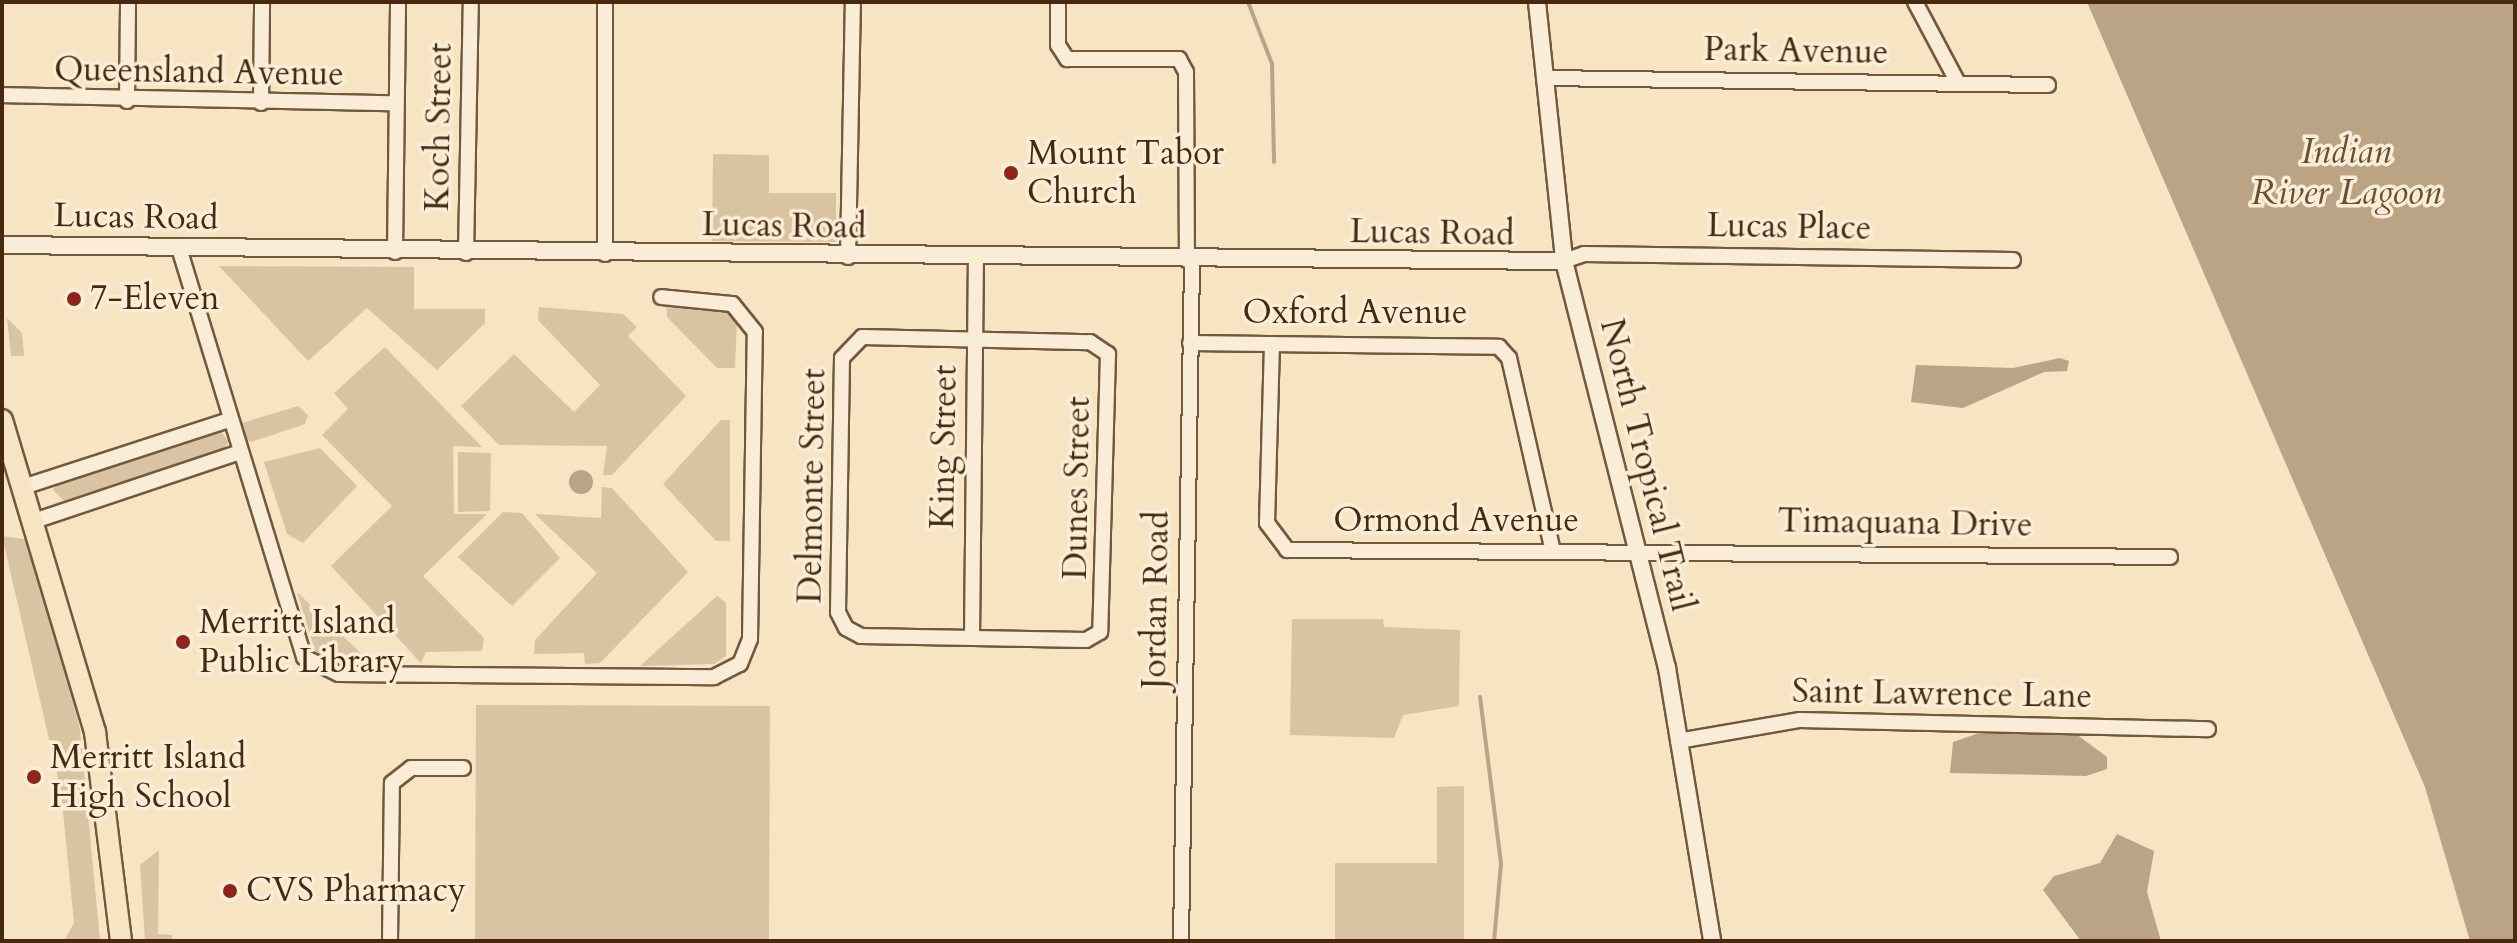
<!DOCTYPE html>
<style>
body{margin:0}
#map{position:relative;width:2517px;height:943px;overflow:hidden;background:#f6e4c2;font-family:Cardo,serif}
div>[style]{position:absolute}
.green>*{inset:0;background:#d8c4a3}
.water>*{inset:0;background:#baa485}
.round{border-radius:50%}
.stream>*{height:4px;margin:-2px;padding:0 2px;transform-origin:2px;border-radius:2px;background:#baa485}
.roads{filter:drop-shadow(2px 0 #73583b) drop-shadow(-2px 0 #73583b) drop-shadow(0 2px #73583b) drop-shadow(0 -2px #73583b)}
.minor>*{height:14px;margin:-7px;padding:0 7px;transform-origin:7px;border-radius:7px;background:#f9edd7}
.tertiary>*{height:16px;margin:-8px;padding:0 8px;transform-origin:8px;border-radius:8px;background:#f9edd7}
.primary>*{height:20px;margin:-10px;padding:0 10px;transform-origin:10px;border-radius:10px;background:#f6e4c2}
.dots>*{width:22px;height:22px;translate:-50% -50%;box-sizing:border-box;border:4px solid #f9edd7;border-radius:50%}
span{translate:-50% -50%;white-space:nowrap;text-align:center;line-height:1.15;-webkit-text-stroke:7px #f9edd7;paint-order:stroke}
.street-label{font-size:34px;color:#47290e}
.poi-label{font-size:34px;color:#47290e}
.left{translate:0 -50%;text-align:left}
.water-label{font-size:36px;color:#6a4e32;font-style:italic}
.frame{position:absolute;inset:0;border:4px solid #47290e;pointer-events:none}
</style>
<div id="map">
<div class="green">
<i style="clip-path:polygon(713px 154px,769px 155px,769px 193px,836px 193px,836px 242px,712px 241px)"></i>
<i style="clip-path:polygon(219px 266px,414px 267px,414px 309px,485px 309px,485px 323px,437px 370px,367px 308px,308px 361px)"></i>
<i style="clip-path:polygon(666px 304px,721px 308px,737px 320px,735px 368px,717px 368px,667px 317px)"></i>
<i style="clip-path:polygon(539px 307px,623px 314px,637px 327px,628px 336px,686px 396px,612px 475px,603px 475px,607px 446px,499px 445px,461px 406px,514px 354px,574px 412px,600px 385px,538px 320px)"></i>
<i style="clip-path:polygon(7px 318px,22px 333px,24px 356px,11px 356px)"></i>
<i style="clip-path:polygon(385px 347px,482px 447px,453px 446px,454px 514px,487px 514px,423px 576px,484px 638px,482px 651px,426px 652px,421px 663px,331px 566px,392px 506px,322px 435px,348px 409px,334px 393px)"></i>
<i style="clip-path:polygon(298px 406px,308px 415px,305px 424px,251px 442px,240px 437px,242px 423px)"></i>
<i style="clip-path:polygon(721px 420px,730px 420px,730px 541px,716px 541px,663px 484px)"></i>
<i style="clip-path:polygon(220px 430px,228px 441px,224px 450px,64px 501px,53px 490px,59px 481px)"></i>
<i style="clip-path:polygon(320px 448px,357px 486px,303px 543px,287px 534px,264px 462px)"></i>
<i style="clip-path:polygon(458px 452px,491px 453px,490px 511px,458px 512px)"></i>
<i style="clip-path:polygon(602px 487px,612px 488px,688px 572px,600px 663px,585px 664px,584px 653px,534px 654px,535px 640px,597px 573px,535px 514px,601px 518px)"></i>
<i style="clip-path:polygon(503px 512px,522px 513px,560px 558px,512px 606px,458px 557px)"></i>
<i style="clip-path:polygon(2px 536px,25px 539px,36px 558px,80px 729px,100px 941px,64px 941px,74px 923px,61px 791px)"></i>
<i style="clip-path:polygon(297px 592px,372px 664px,318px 660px)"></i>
<i style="clip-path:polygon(717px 596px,726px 603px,726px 656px,714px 664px,640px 666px)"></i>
<i style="clip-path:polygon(1292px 619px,1383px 619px,1384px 627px,1460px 630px,1459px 706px,1403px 715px,1394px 738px,1290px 735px)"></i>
<i style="clip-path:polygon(476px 705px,770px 706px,769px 941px,475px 941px)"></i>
<i style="clip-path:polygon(1464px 786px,1464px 941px,1335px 941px,1335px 863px,1437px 863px,1437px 787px)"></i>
<i style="clip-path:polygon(159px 850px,158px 934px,172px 935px,172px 941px,145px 941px,140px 865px)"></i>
</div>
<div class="water">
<i style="clip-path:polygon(2087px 2px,2515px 2px,2515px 941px,2470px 941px,2425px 787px)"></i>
<i style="clip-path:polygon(2060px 358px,2069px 361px,2067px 371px,2044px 372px,1963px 408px,1911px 402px,1916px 365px,2013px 368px)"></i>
<i class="round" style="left:569px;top:470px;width:24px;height:24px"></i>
<i style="clip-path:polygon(1976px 734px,2076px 734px,2107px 757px,2107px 769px,2086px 776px,1950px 773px,1953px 742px)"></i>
<i style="clip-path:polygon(2117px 834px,2154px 851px,2147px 892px,2161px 941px,2081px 941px,2043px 890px,2054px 876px,2100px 863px)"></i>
</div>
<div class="stream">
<i style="left:1248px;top:2px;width:66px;rotate:68.8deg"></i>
<i style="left:1272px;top:64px;width:98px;rotate:88.8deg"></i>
<i style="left:1480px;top:697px;width:168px;rotate:82.8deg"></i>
<i style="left:1501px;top:864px;width:77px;rotate:95.2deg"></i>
</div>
<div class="roads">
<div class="minor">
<i style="left:1058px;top:2px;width:43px;rotate:90deg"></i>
<i style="left:1058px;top:45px;width:17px;rotate:57deg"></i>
<i style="left:1067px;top:59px;width:112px"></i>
<i style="left:1179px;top:59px;width:15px;rotate:62deg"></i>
<i style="left:1186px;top:72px;width:188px;rotate:89.7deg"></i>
<i style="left:1915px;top:2px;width:92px;rotate:62deg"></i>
<i style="left:1544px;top:78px;width:504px;rotate:0.8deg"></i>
<i style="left:2px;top:95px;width:393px;rotate:1.2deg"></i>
<i style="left:127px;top:101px;width:99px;rotate:-89.4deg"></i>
<i style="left:261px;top:103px;width:101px;rotate:-89.4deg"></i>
<i style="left:179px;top:248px;width:428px;rotate:73deg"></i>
<i style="left:304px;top:657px;width:39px;rotate:26deg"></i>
<i style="left:339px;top:674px;width:375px;rotate:0.5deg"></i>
<i style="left:714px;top:677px;width:29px;rotate:-27deg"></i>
<i style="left:740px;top:664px;width:27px;rotate:-68deg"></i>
<i style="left:750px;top:639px;width:307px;rotate:-89.1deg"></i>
<i style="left:755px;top:332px;width:36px;rotate:-129deg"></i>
<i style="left:732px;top:304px;width:71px;rotate:-174.4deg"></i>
<i style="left:395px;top:252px;width:250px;rotate:-89.3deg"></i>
<i style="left:466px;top:253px;width:251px;rotate:-88.9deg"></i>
<i style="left:605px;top:254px;width:252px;rotate:-90deg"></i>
<i style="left:848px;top:257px;width:255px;rotate:-88.9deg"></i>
<i style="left:1564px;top:261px;width:21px;rotate:-19deg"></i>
<i style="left:1584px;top:254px;width:429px;rotate:0.8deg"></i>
<i style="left:862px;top:337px;width:228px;rotate:1.3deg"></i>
<i style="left:1090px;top:342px;width:22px;rotate:34deg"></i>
<i style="left:1108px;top:354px;width:278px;rotate:91.6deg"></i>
<i style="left:1100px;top:632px;width:16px;rotate:150deg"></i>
<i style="left:1086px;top:640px;width:225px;rotate:-179deg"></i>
<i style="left:861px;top:636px;width:17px;rotate:-152deg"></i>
<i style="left:846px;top:628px;width:18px;rotate:-117deg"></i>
<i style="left:838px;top:612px;width:254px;rotate:-89.1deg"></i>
<i style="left:842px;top:358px;width:29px;rotate:-46deg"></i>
<i style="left:1190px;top:343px;width:309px;rotate:0.7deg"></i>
<i style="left:1499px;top:347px;width:15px;rotate:48deg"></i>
<i style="left:1509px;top:358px;width:198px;rotate:77.2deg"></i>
<i style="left:1272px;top:344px;width:179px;rotate:91.6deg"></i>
<i style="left:1267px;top:523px;width:34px;rotate:53deg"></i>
<i style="left:1287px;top:550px;width:883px;rotate:0.45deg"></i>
<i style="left:23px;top:487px;width:217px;rotate:-18deg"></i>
<i style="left:34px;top:521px;width:217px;rotate:-18.5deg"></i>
<i style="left:972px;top:637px;width:379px;rotate:-89.4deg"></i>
<i style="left:1678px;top:741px;width:124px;rotate:-9.8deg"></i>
<i style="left:1800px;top:720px;width:408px;rotate:1.3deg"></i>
<i style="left:390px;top:941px;width:158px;rotate:-89.3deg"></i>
<i style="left:392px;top:783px;width:24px;rotate:-38deg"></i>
<i style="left:411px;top:768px;width:52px"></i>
<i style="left:1181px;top:941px;width:681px;rotate:-89.07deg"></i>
</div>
<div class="tertiary">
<i style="left:1537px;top:2px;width:260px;rotate:84deg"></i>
<i style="left:1564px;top:261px;width:420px;rotate:75.8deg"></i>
<i style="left:1667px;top:668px;width:277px;rotate:80.6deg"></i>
<i style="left:2px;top:245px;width:1562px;rotate:0.59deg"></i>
</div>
<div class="primary">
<i style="left:2px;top:420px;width:326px;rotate:73.4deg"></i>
<i style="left:95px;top:732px;width:211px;rotate:82.9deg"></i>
</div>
</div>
<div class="dots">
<i style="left:1011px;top:173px;background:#8f2418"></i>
<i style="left:74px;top:299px;background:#8f2418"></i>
<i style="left:183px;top:642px;background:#8f2418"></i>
<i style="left:34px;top:777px;background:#8f2418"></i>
<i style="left:230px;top:891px;background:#8f2418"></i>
</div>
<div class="street-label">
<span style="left:1796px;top:51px;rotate:1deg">Park Avenue</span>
<span style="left:199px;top:72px;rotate:1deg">Queensland Avenue</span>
<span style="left:439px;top:127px;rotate:-89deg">Koch Street</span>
<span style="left:136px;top:217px;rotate:1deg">Lucas Road</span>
<span style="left:784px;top:226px;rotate:1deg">Lucas Road</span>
<span style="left:1789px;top:227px;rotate:1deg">Lucas Place</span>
<span style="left:1432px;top:233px;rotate:1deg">Lucas Road</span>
<span style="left:1355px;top:313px">Oxford Avenue</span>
<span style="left:944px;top:447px;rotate:-89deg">King Street</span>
<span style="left:1647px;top:465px;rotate:76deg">North Tropical Trail</span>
<span style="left:812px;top:486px;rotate:-89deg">Delmonte Street</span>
<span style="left:1077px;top:488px;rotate:-89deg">Dunes Street</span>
<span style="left:1456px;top:521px">Ormond Avenue</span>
<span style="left:1905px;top:523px;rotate:1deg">Timaquana Drive</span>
<span style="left:1156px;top:600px;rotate:-89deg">Jordan Road</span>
<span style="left:1942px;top:694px;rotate:1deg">Saint Lawrence Lane</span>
</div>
<div class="poi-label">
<span class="left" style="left:1027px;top:173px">Mount Tabor<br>Church</span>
<span class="left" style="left:90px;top:299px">7-Eleven</span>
<span class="left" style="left:199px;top:642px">Merritt Island<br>Public Library</span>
<span class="left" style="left:50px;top:777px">Merritt Island<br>High School</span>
<span class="left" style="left:246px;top:891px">CVS Pharmacy</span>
</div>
<div class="water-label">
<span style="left:2346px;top:172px">Indian<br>River Lagoon</span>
</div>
<div class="frame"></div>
</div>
